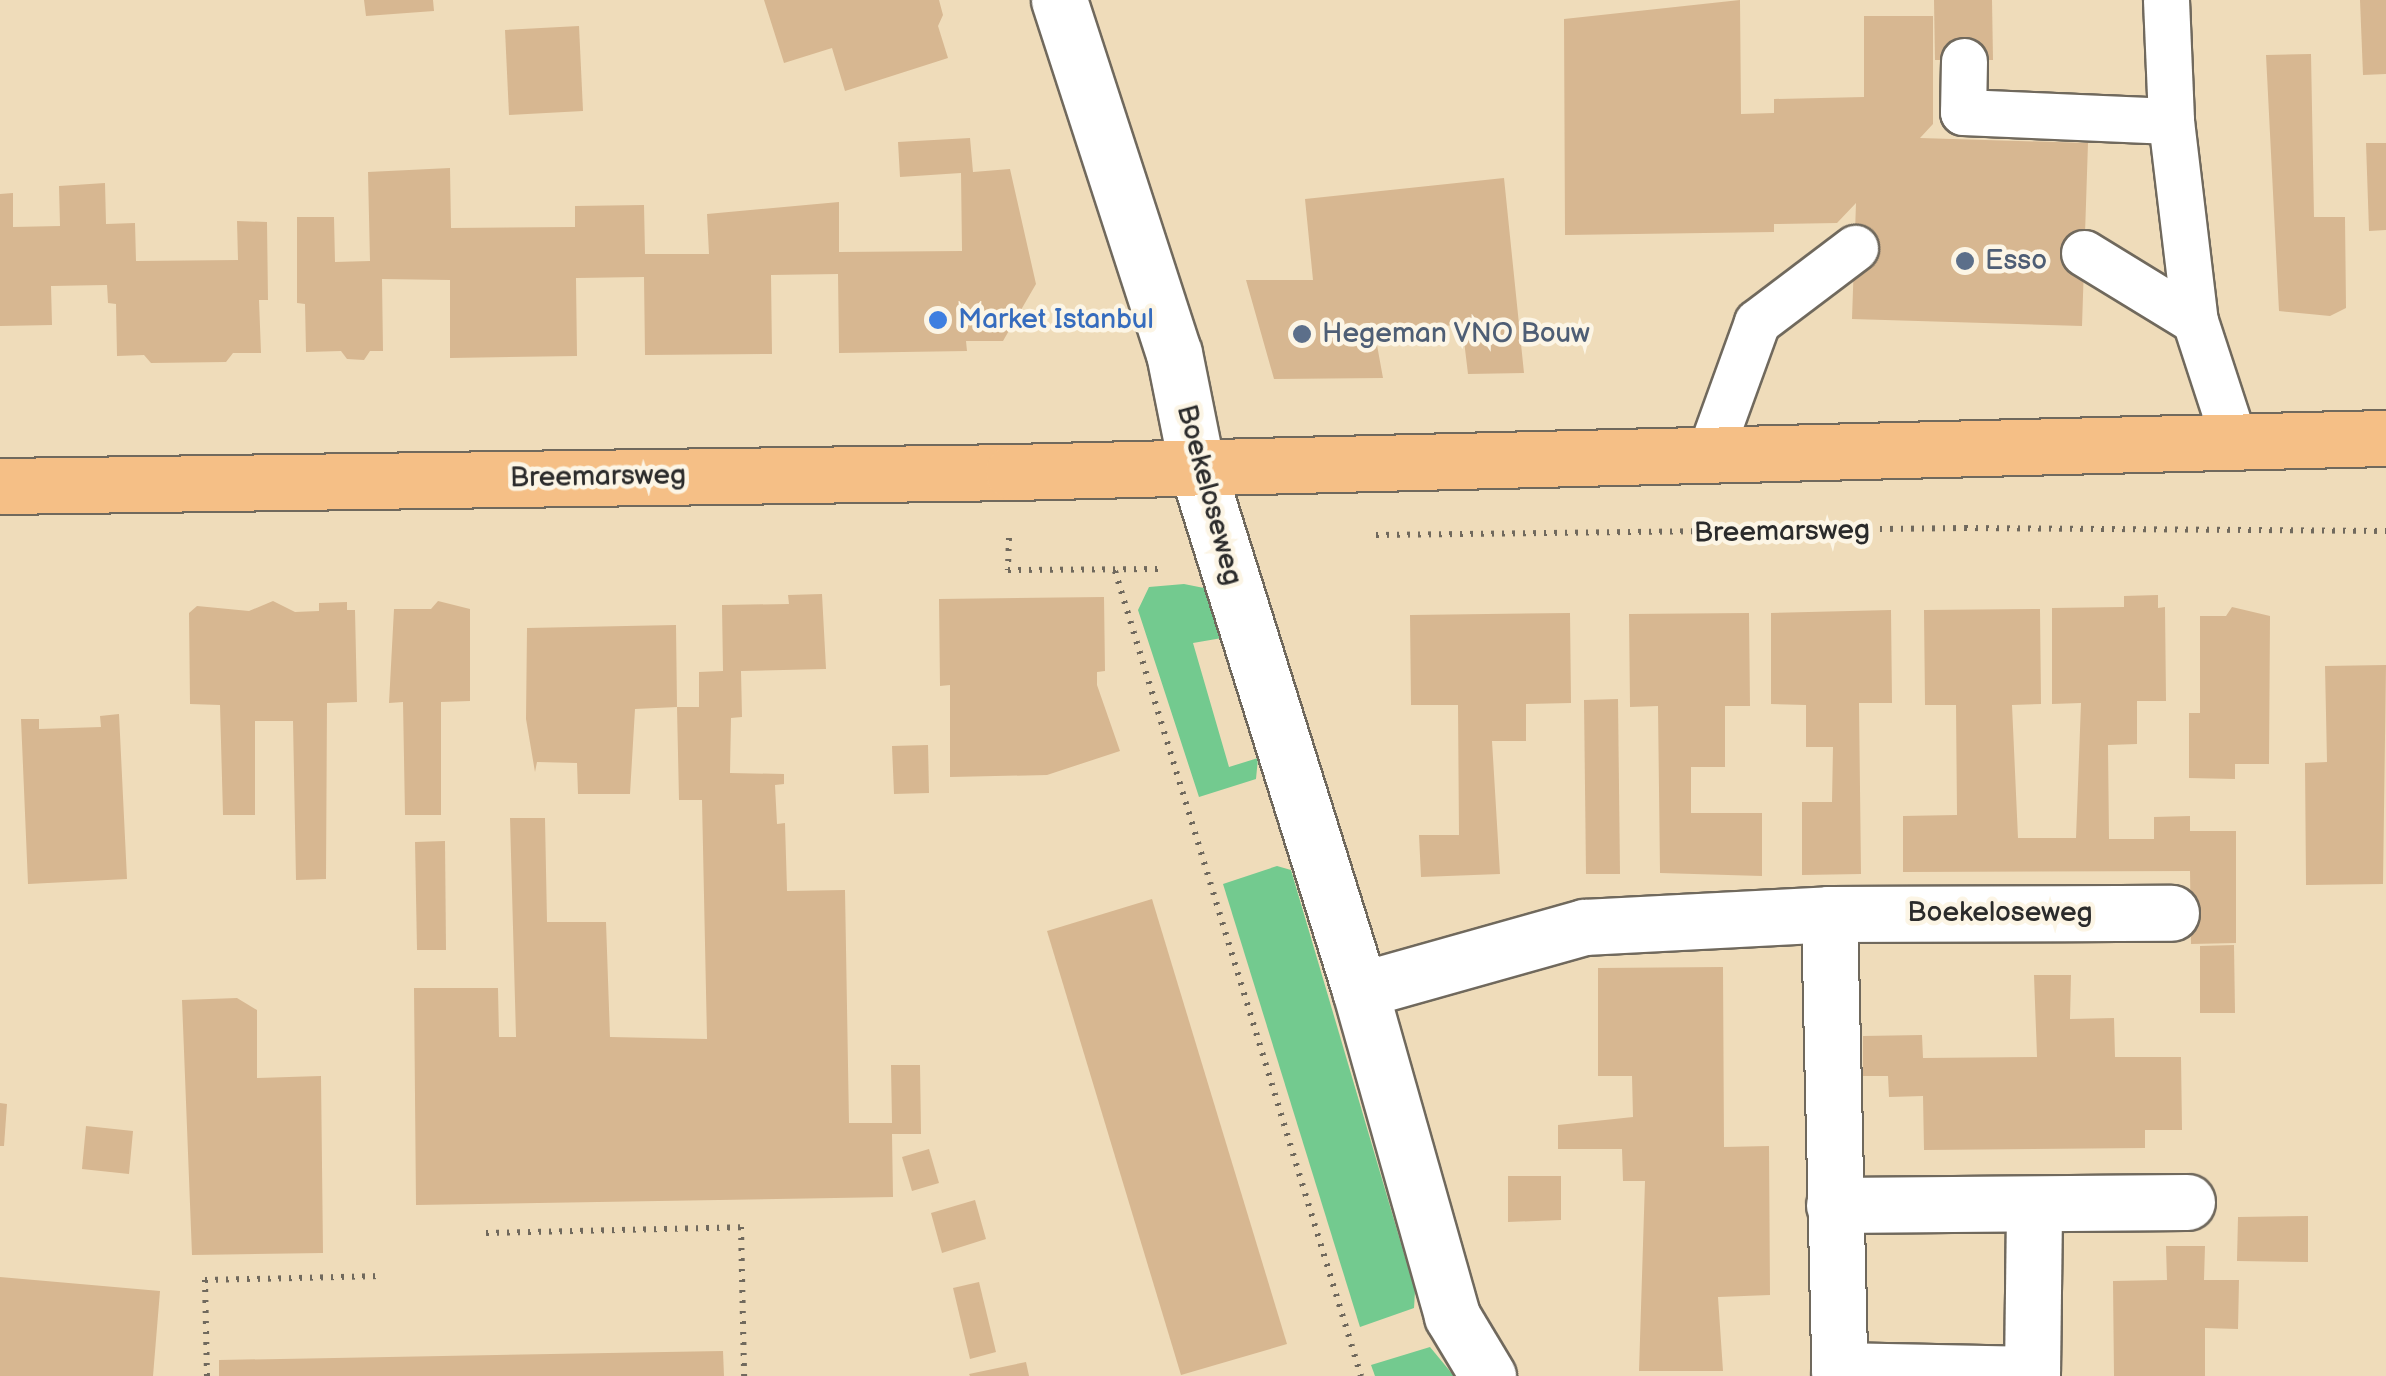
<!DOCTYPE html>
<style>
body{margin:0}
#map{position:relative;width:2386px;height:1376px;overflow:hidden;background:#efdcba;font-family:"Balsamiq Sans",sans-serif}
div>[style]{position:absolute}
.green>*{inset:0;background:#73ca8f}
.building>*{inset:0;background:#d7b791}
.path>*{height:6px;margin-top:-3px;transform-origin:0;background:repeating-linear-gradient(90deg,#70695d 0 2.5px,transparent 0 10.5px)}
.roads{filter:drop-shadow(2px 0 #70695d) drop-shadow(-2px 0 #70695d) drop-shadow(0 2px #70695d) drop-shadow(0 -2px #70695d)}
.lane>*{height:45px;margin:-22.5px;padding:0 22.5px;transform-origin:22.5px;border-radius:22.5px;background:#fff}
.street>*{height:55px;margin:-27.5px;padding:0 27.5px;transform-origin:27.5px;border-radius:27.5px;background:#fff}
.primary>*{height:55px;margin:-27.5px;padding:0 27.5px;transform-origin:27.5px;border-radius:27.5px;background:#f5bf86}
.dots>*{width:28px;height:28px;translate:-50% -50%;box-sizing:border-box;border:5px solid #fcf5e5;border-radius:50%}
span{translate:-50% -50%;white-space:nowrap;text-align:center;line-height:1.15;-webkit-text-stroke:9px #fcf5e5;paint-order:stroke}
.service-label{font-size:28px;color:#4e5e75}
.left{translate:0 -50%;text-align:left}
.shop-label{font-size:28px;color:#366cbe}
.street-label{font-size:28px;color:#2b2b2b}
</style>
<div id="map">
<div class="green">
<i style="clip-path:polygon(1184px 584px,1209px 589px,1222px 638px,1193px 643px,1229px 767px,1258px 758px,1256px 779px,1199px 797px,1138px 610px,1149px 587px)"></i>
<i style="clip-path:polygon(1277px 866px,1291px 870px,1415px 1291px,1414px 1308px,1360px 1327px,1223px 884px)"></i>
<i style="clip-path:polygon(1430px 1347px,1454px 1376px,1375px 1376px,1371px 1365px)"></i>
</div>
<div class="building">
<i style="clip-path:polygon(364px 0,433px 0,434px 11px,366px 16px)"></i>
<i style="clip-path:polygon(764px 0,939px 0,943px 15px,938px 26px,948px 58px,845px 91px,832px 48px,784px 63px)"></i>
<i style="clip-path:polygon(1740px 0,1741px 114px,1774px 113px,1774px 99px,1864px 97px,1864px 16px,1933px 16px,1933px 124px,1920px 138px,2088px 143px,2082px 326px,1852px 319px,1856px 203px,1837px 223px,1774px 224px,1774px 232px,1565px 235px,1564px 19px)"></i>
<i style="clip-path:polygon(1934px 0,1992px 0,1993px 60px,1935px 60px)"></i>
<i style="clip-path:polygon(2360px 0,2386px 0,2386px 74px,2363px 75px)"></i>
<i style="clip-path:polygon(579px 26px,583px 111px,509px 115px,505px 30px)"></i>
<i style="clip-path:polygon(2311px 54px,2314px 217px,2345px 217px,2346px 308px,2330px 316px,2279px 311px,2266px 55px)"></i>
<i style="clip-path:polygon(970px 138px,973px 172px,1010px 169px,1036px 284px,1003px 341px,966px 341px,967px 351px,839px 353px,838px 274px,771px 275px,772px 354px,645px 355px,644px 277px,576px 278px,577px 356px,450px 358px,450px 280px,382px 279px,383px 351px,370px 351px,364px 360px,347px 359px,341px 351px,306px 352px,305px 304px,297px 303px,297px 217px,334px 217px,335px 262px,370px 261px,368px 172px,450px 168px,451px 228px,575px 227px,575px 206px,644px 205px,645px 254px,709px 254px,707px 214px,839px 202px,839px 252px,962px 251px,961px 173px,900px 177px,898px 142px)"></i>
<i style="clip-path:polygon(2366px 143px,2386px 143px,2386px 230px,2369px 231px)"></i>
<i style="clip-path:polygon(1504px 178px,1524px 373px,1468px 374px,1462px 324px,1375px 334px,1383px 378px,1274px 379px,1246px 280px,1313px 280px,1305px 199px)"></i>
<i style="clip-path:polygon(105px 183px,106px 224px,135px 223px,136px 261px,238px 260px,237px 221px,267px 222px,268px 300px,259px 300px,261px 353px,233px 353px,226px 362px,151px 363px,144px 355px,117px 356px,116px 304px,108px 303px,107px 285px,51px 286px,52px 325px,0 326px,0 194px,13px 193px,13px 227px,60px 226px,59px 186px)"></i>
<i style="clip-path:polygon(822px 594px,826px 669px,741px 671px,742px 717px,731px 718px,730px 773px,784px 774px,784px 784px,775px 785px,777px 824px,785px 823px,787px 891px,845px 890px,849px 1123px,892px 1123px,891px 1065px,920px 1065px,921px 1134px,892px 1134px,893px 1197px,416px 1205px,414px 988px,498px 988px,499px 1037px,516px 1037px,510px 818px,545px 818px,547px 922px,606px 922px,610px 1037px,707px 1039px,702px 800px,679px 800px,677px 707px,635px 709px,630px 794px,578px 794px,577px 763px,537px 762px,535px 772px,526px 719px,527px 628px,676px 625px,677px 707px,699px 707px,699px 672px,723px 671px,722px 605px,789px 604px,788px 595px)"></i>
<i style="clip-path:polygon(2158px 595px,2158px 608px,2165px 607px,2166px 701px,2137px 701px,2137px 744px,2108px 745px,2109px 839px,2154px 839px,2154px 817px,2190px 816px,2190px 831px,2236px 831px,2236px 943px,2191px 944px,2190px 871px,1903px 872px,1903px 816px,1957px 815px,1956px 705px,1925px 705px,1924px 610px,2040px 609px,2041px 704px,2012px 705px,2018px 838px,2076px 838px,2081px 703px,2052px 704px,2052px 608px,2124px 607px,2124px 596px)"></i>
<i style="clip-path:polygon(1104px 597px,1105px 671px,1097px 672px,1097px 685px,1120px 751px,1047px 775px,950px 777px,950px 685px,940px 686px,939px 599px)"></i>
<i style="clip-path:polygon(273px 601px,295px 612px,319px 611px,319px 603px,347px 602px,347px 610px,355px 610px,357px 702px,327px 703px,326px 879px,296px 880px,293px 721px,255px 721px,255px 815px,223px 815px,220px 705px,190px 704px,189px 613px,197px 606px,249px 611px)"></i>
<i style="clip-path:polygon(438px 601px,470px 609px,470px 701px,441px 702px,441px 815px,405px 815px,403px 702px,389px 703px,394px 609px,431px 609px)"></i>
<i style="clip-path:polygon(2232px 607px,2270px 616px,2269px 764px,2235px 764px,2235px 779px,2189px 778px,2189px 713px,2200px 713px,2200px 616px,2226px 616px)"></i>
<i style="clip-path:polygon(1891px 610px,1892px 703px,1859px 703px,1861px 874px,1802px 875px,1802px 802px,1832px 802px,1833px 747px,1806px 747px,1806px 705px,1771px 704px,1771px 613px)"></i>
<i style="clip-path:polygon(1570px 613px,1571px 703px,1526px 704px,1526px 741px,1492px 741px,1500px 874px,1421px 877px,1419px 835px,1459px 835px,1458px 705px,1411px 705px,1410px 615px)"></i>
<i style="clip-path:polygon(1749px 613px,1750px 706px,1725px 706px,1725px 767px,1691px 767px,1691px 813px,1762px 813px,1762px 876px,1660px 873px,1658px 706px,1630px 707px,1629px 614px)"></i>
<i style="clip-path:polygon(2386px 665px,2383px 884px,2306px 885px,2305px 763px,2327px 762px,2325px 666px)"></i>
<i style="clip-path:polygon(1618px 699px,1620px 874px,1586px 874px,1584px 700px)"></i>
<i style="clip-path:polygon(119px 714px,127px 879px,28px 884px,21px 719px,39px 719px,39px 729px,101px 727px,100px 716px)"></i>
<i style="clip-path:polygon(928px 745px,929px 793px,894px 794px,892px 746px)"></i>
<i style="clip-path:polygon(445px 841px,446px 950px,417px 950px,415px 842px)"></i>
<i style="clip-path:polygon(1152px 899px,1287px 1344px,1181px 1375px,1047px 931px)"></i>
<i style="clip-path:polygon(2234px 945px,2235px 1013px,2200px 1013px,2200px 946px)"></i>
<i style="clip-path:polygon(1723px 967px,1724px 1147px,1769px 1146px,1770px 1295px,1718px 1297px,1723px 1371px,1639px 1371px,1645px 1181px,1623px 1181px,1622px 1149px,1558px 1149px,1558px 1125px,1633px 1117px,1632px 1076px,1598px 1076px,1598px 968px)"></i>
<i style="clip-path:polygon(2034px 975px,2071px 975px,2070px 1019px,2114px 1018px,2115px 1057px,2181px 1057px,2182px 1130px,2145px 1130px,2145px 1148px,1924px 1150px,1923px 1096px,1889px 1097px,1888px 1076px,1863px 1076px,1863px 1036px,1922px 1035px,1923px 1058px,2037px 1057px)"></i>
<i style="clip-path:polygon(237px 998px,257px 1010px,257px 1078px,321px 1076px,323px 1253px,192px 1255px,182px 1000px)"></i>
<i style="clip-path:polygon(0 1103px,7px 1104px,4px 1146px,0 1146px)"></i>
<i style="clip-path:polygon(86px 1126px,133px 1131px,129px 1174px,82px 1169px)"></i>
<i style="clip-path:polygon(929px 1149px,939px 1183px,912px 1191px,902px 1157px)"></i>
<i style="clip-path:polygon(1508px 1176px,1561px 1176px,1561px 1220px,1508px 1222px)"></i>
<i style="clip-path:polygon(975px 1200px,986px 1239px,942px 1253px,931px 1213px)"></i>
<i style="clip-path:polygon(2308px 1216px,2308px 1262px,2237px 1261px,2238px 1217px)"></i>
<i style="clip-path:polygon(2166px 1246px,2205px 1246px,2204px 1280px,2239px 1280px,2238px 1329px,2205px 1328px,2205px 1376px,2114px 1376px,2113px 1281px,2167px 1280px)"></i>
<i style="clip-path:polygon(0 1277px,160px 1291px,153px 1376px,0 1376px)"></i>
<i style="clip-path:polygon(979px 1282px,996px 1352px,970px 1359px,953px 1288px)"></i>
<i style="clip-path:polygon(723px 1351px,724px 1376px,219px 1376px,219px 1360px)"></i>
<i style="clip-path:polygon(1026px 1362px,1029px 1376px,970px 1376px,969px 1374px)"></i>
</div>
<div class="path">
<i style="left:1376px;top:535px;width:589px;rotate:-0.68deg"></i>
<i style="left:1965px;top:528px;width:421px;rotate:0.4deg"></i>
<i style="left:1009px;top:538px;width:32px;rotate:92deg"></i>
<i style="left:1008px;top:570px;width:150px;rotate:-0.4deg"></i>
<i style="left:1115px;top:571px;width:842px;rotate:73.01deg"></i>
<i style="left:486px;top:1233px;width:255px;rotate:-1.3deg"></i>
<i style="left:741px;top:1227px;width:149px;rotate:88.8deg"></i>
<i style="left:207px;top:1376px;width:96px;rotate:-91.2deg"></i>
<i style="left:205px;top:1280px;width:177px;rotate:-1.3deg"></i>
</div>
<div class="roads">
<div class="lane">
<i style="left:2166px;top:0;width:121px;rotate:87.6deg"></i>
<i style="left:1964px;top:61px;width:51px;rotate:91.1deg"></i>
<i style="left:1963px;top:112px;width:208px;rotate:2.5deg"></i>
<i style="left:2171px;top:121px;width:201px;rotate:83.2deg"></i>
<i style="left:2084px;top:253px;width:130px;rotate:31.5deg"></i>
<i style="left:2195px;top:321px;width:125px;rotate:71.9deg"></i>
<i style="left:1710px;top:452px;width:138px;rotate:-70.1deg"></i>
<i style="left:1757px;top:322px;width:123px;rotate:-37.1deg"></i>
</div>
<div class="street">
<i style="left:1059px;top:0;width:371px;rotate:72deg"></i>
<i style="left:1174px;top:353px;width:117px;rotate:78.7deg"></i>
<i style="left:1197px;top:468px;width:547px;rotate:72.66deg"></i>
<i style="left:1360px;top:990px;width:339px;rotate:74.2deg"></i>
<i style="left:1452px;top:1316px;width:70px;rotate:59deg"></i>
<i style="left:1829px;top:914px;width:456px;rotate:88.7deg"></i>
<i style="left:1839px;top:1370px;width:193px;rotate:1.2deg"></i>
<i style="left:2032px;top:1374px;width:168px;rotate:-89.3deg"></i>
<i style="left:1360px;top:990px;width:233px;rotate:-15.7deg"></i>
<i style="left:1584px;top:927px;width:245px;rotate:-3deg"></i>
<i style="left:1829px;top:914px;width:342px;rotate:-0.2deg"></i>
<i style="left:1834px;top:1205px;width:353px;rotate:-0.5deg"></i>
</div>
<div class="primary">
<i style="left:0;top:486px;width:1013px;rotate:-0.79deg"></i>
<i style="left:1013px;top:472px;width:1373px;rotate:-1.42deg"></i>
</div>
</div>
<div class="dots">
<i style="left:1965px;top:261px;background:#5c6f8a"></i>
<i style="left:938px;top:320px;background:#3f7fe0"></i>
<i style="left:1302px;top:334px;background:#5c6f8a"></i>
</div>
<div class="service-label">
<span class="left" style="left:1985px;top:261px">Esso</span>
<span class="left" style="left:1322px;top:334px">Hegeman VNO Bouw</span>
</div>
<div class="shop-label">
<span class="left" style="left:958px;top:320px">Market Istanbul</span>
</div>
<div class="street-label">
<span style="left:598px;top:477px;rotate:-1deg">Breemarsweg</span>
<span style="left:1209px;top:495px;rotate:75deg">Boekeloseweg</span>
<span style="left:1782px;top:532px;rotate:-1deg">Breemarsweg</span>
<span style="left:2000px;top:913px">Boekeloseweg</span>
</div>
</div>
